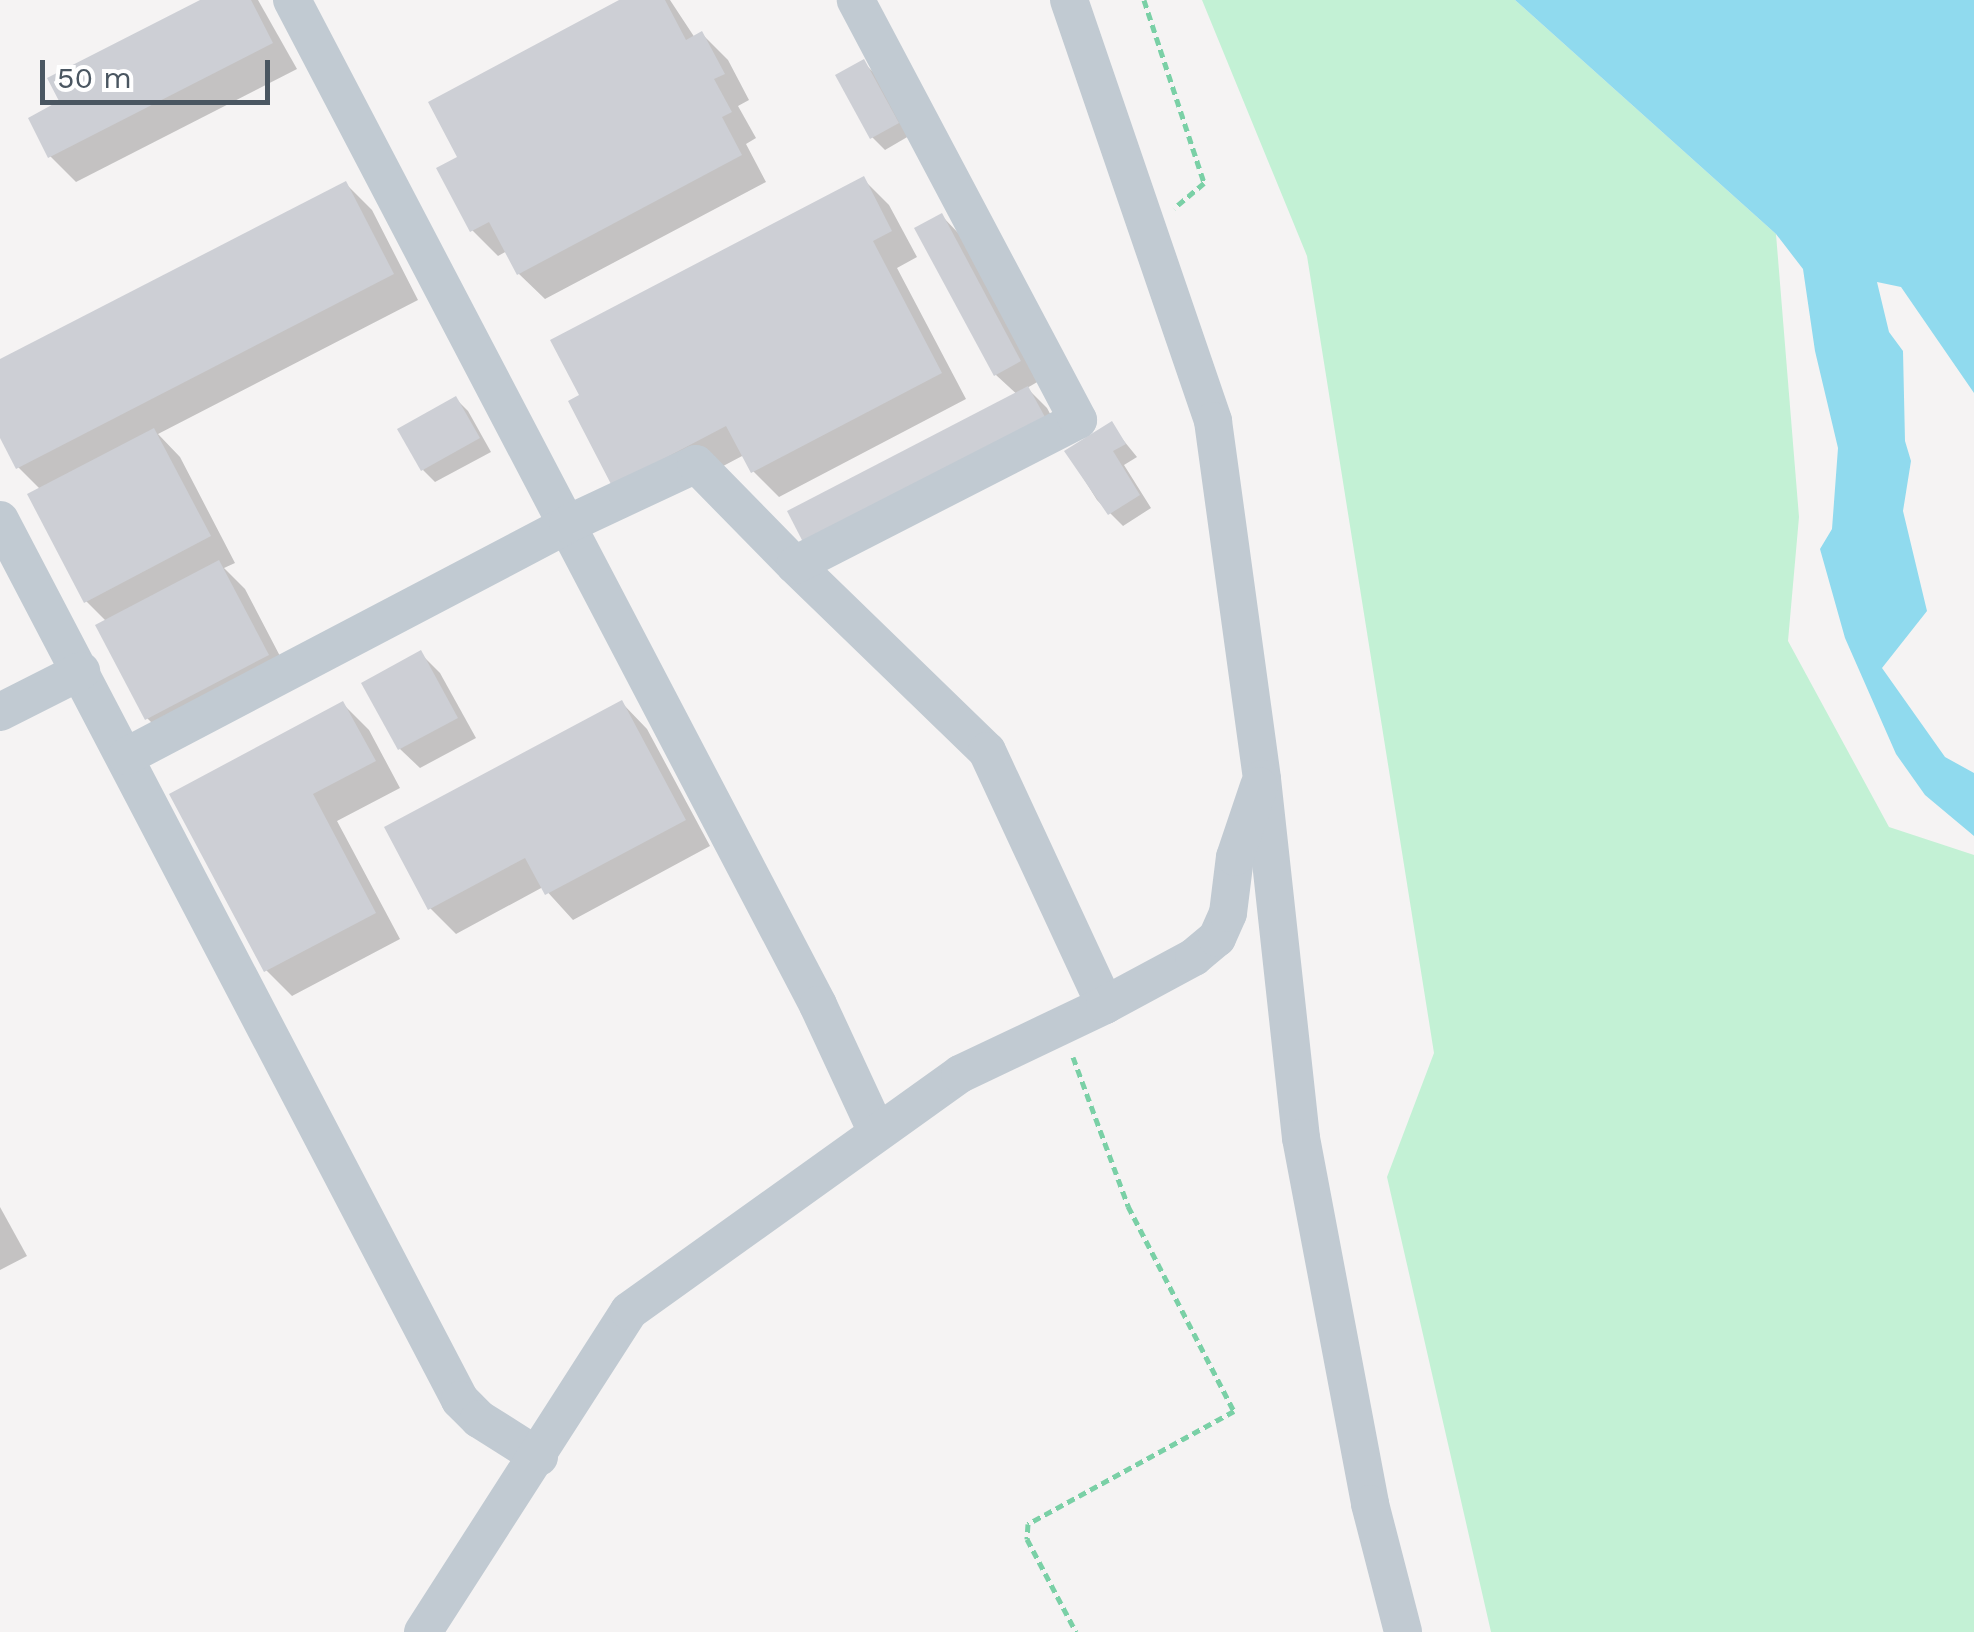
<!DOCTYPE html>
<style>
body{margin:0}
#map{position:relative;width:1974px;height:1632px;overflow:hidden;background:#f5f3f3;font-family:"Work Sans",sans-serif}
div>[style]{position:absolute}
.green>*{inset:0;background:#c3f1d5}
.water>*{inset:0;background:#90daee}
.shadow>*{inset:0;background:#0003}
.building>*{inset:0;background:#cdcfd5}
.path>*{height:5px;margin-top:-2.5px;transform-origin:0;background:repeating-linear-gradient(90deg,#7ad0a6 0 8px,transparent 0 13px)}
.minor>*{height:38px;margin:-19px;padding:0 19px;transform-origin:19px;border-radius:19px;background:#c1cad2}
span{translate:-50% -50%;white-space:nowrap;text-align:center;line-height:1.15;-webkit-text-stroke:8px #fff;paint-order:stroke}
.scale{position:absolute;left:40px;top:60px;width:230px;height:45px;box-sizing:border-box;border:5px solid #4a5661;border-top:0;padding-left:12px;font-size:30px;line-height:35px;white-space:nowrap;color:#4a5661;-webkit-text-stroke:8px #fff;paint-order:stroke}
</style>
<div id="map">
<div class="green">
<i style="clip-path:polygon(1202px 0,1515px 0,1776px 234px,1799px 517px,1788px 641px,1889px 827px,1974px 855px,1974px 1632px,1491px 1632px,1387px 1177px,1434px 1053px,1307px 256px)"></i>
</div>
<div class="water">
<i style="clip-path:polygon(1515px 0,1974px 0,1974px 393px,1901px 287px,1877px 282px,1889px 332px,1903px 351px,1905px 441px,1911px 461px,1903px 511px,1927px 611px,1882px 668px,1945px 757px,1974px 773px,1974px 836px,1925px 795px,1896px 754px,1845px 638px,1820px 549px,1832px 529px,1838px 448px,1815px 351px,1803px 269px,1776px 234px)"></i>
</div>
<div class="shadow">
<i style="clip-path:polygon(205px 0,258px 0,297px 69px,76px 182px,50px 156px,62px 102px)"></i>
<i style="clip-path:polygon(625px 0,670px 0,695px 38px,702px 34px,728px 60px,749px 100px,738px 106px,756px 138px,746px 144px,766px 182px,545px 299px,519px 274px,507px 251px,498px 256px,472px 230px,460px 158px)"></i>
<i style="clip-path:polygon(864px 63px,876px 75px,909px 136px,885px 150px,872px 137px)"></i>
<i style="clip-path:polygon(863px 179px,889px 205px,917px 257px,897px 268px,966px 399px,779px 497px,753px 471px,744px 455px,640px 510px,614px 484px)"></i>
<i style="clip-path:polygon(346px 184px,372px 210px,418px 300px,158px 434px,180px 457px,235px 563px,224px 568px,245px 589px,293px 681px,173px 744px,147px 718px,107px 622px,86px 601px,41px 490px,18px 467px,0 433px,0 362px)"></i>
<i style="clip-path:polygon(942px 216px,961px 236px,1039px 381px,1027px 388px,1047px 408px,1062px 436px,996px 375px)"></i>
<i style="clip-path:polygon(456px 399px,468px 411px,491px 452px,435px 482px,423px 470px)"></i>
<i style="clip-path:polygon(1111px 425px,1137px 457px,1124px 465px,1151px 508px,1123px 526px,1097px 500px,1067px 452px)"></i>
<i style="clip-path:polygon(420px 653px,440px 673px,476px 738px,420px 768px,400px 749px)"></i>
<i style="clip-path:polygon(622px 703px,647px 729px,710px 846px,573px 920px,543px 887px,456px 934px,430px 908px)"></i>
<i style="clip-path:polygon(343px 704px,369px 730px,400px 788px,337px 821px,400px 939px,292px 996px,266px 970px,173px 795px)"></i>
<i style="clip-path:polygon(0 1207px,27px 1256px,0 1270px)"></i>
</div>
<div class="building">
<i style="clip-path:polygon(200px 0,251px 0,273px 43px,48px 158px,28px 118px,59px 101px,47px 78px)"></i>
<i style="clip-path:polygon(619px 0,665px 0,686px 40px,702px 31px,725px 74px,714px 79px,732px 112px,722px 117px,742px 155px,517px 275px,489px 222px,470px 232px,436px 168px,457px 157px,428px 102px)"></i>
<i style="clip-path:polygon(864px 59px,899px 123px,870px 139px,835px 75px)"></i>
<i style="clip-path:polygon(864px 176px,892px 231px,873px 241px,942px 373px,751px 473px,726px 426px,612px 486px,568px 401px,579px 395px,550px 340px)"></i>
<i style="clip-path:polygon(346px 181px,394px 274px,16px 469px,0 438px,0 359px)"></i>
<i style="clip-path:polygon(942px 213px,1021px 361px,994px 376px,914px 228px)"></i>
<i style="clip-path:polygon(1028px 386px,1045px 417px,803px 542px,787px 511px)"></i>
<i style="clip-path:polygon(456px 396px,480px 438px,421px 471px,397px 429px)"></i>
<i style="clip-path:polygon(1112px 421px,1126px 444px,1113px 451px,1140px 495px,1108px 515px,1064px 451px)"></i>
<i style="clip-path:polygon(154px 428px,211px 536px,84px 603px,27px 494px)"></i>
<i style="clip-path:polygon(219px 560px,269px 655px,145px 720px,95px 625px)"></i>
<i style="clip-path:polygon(421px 650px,458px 718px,398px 750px,361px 683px)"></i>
<i style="clip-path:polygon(622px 700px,686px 820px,545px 895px,525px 858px,428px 910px,384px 827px)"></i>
<i style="clip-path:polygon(343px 701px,376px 761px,313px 794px,376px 913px,264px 972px,169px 794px)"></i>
</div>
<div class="path">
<i style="left:1144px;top:0;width:193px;rotate:71.8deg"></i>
<i style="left:1204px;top:183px;width:39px;rotate:140deg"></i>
<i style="left:1073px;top:1057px;width:159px;rotate:69.7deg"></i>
<i style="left:1128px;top:1206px;width:231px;rotate:62.7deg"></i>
<i style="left:1234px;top:1411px;width:235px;rotate:151.3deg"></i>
<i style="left:1028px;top:1524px;width:15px;rotate:94deg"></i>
<i style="left:1027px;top:1539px;width:105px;rotate:62.2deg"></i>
</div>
<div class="minor">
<i style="left:292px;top:0;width:1134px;rotate:62.37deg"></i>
<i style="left:818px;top:1005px;width:138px;rotate:65.1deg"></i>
<i style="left:1069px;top:0;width:445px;rotate:71.1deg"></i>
<i style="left:1213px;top:421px;width:361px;rotate:82.2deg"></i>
<i style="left:1262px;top:779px;width:361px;rotate:83.8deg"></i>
<i style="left:1301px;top:1138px;width:372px;rotate:79.3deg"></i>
<i style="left:1370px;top:1504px;width:132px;rotate:75.5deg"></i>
<i style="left:0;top:520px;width:993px;rotate:62.4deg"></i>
<i style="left:460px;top:1400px;width:27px;rotate:45deg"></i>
<i style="left:479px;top:1419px;width:71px;rotate:32.3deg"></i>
<i style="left:795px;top:565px;width:267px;rotate:44.1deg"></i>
<i style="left:987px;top:751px;width:280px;rotate:65.1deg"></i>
<i style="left:0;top:712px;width:91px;rotate:-26.8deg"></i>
<i style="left:127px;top:756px;width:498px;rotate:-27.7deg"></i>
<i style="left:568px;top:524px;width:141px;rotate:-25.1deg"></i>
<i style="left:696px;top:464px;width:141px;rotate:45.6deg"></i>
<i style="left:795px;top:565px;width:318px;rotate:-27.1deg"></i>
<i style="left:1078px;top:420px;width:475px;rotate:-117.9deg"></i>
<i style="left:423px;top:1632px;width:381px;rotate:-57.3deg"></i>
<i style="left:629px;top:1311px;width:407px;rotate:-35.6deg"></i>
<i style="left:960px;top:1074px;width:161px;rotate:-25.4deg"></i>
<i style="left:1105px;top:1005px;width:101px;rotate:-28.3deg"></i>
<i style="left:1194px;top:957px;width:30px;rotate:-40deg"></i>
<i style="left:1217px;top:938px;width:27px;rotate:-66deg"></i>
<i style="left:1228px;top:913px;width:56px;rotate:-82.9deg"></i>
<i style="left:1235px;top:857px;width:75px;rotate:-71.3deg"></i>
</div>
<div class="scale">50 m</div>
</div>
